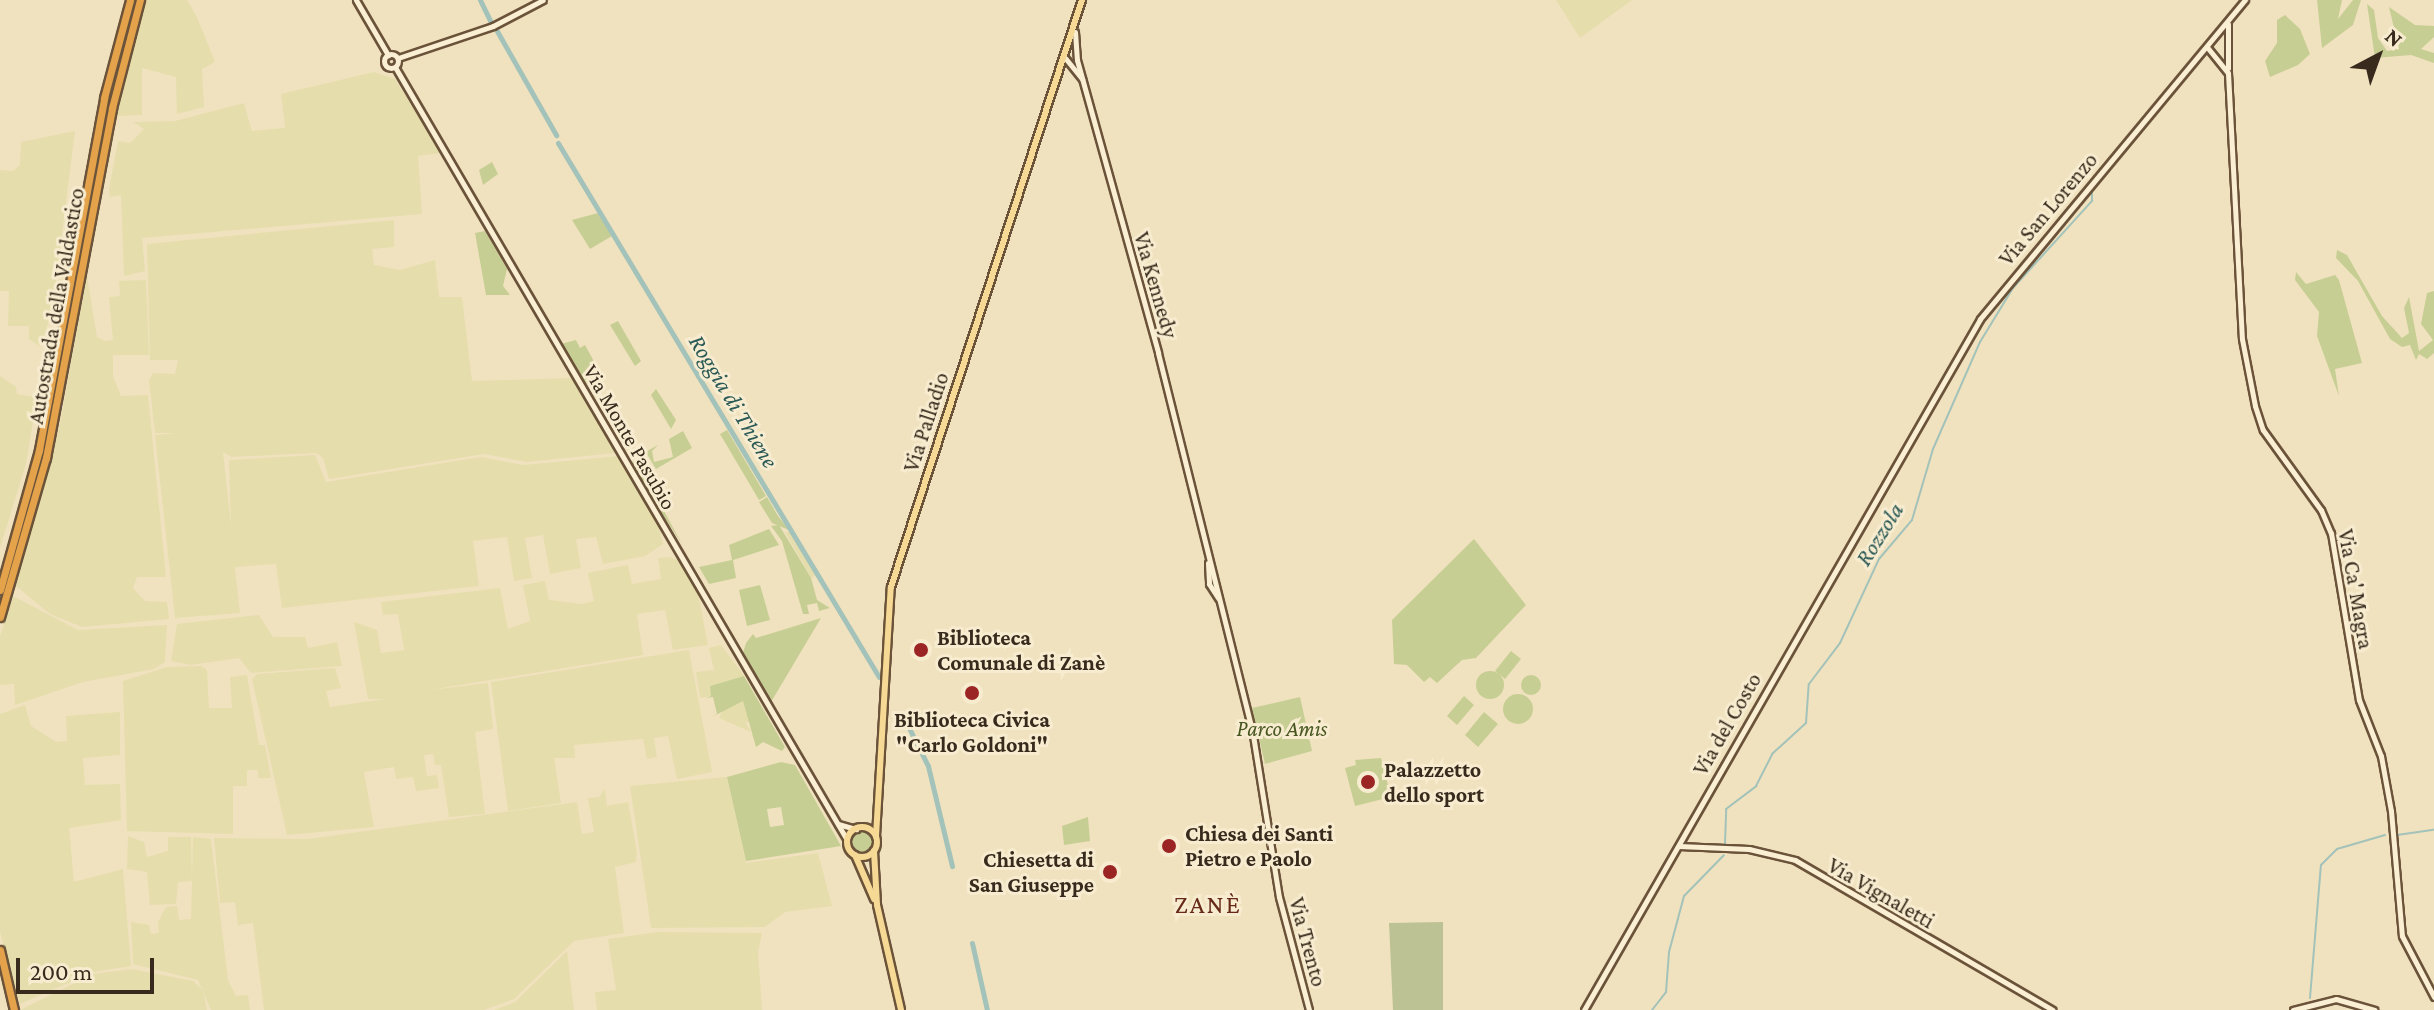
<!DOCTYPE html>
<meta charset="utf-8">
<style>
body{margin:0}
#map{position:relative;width:2434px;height:1010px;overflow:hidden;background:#f0e2bf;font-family:"Crimson Pro",serif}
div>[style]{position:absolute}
.farmland>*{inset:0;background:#e6ddac}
.green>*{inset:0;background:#c7ce93}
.round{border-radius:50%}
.cemetery>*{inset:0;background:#bcc293}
.stream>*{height:2px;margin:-1px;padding:0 1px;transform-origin:1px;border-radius:1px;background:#a3c2b9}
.canal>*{height:5px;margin:-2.5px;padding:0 2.5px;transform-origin:2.5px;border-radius:2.5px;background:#a3c2b9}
.roads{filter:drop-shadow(2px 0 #6b533a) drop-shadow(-2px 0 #6b533a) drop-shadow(0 2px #6b533a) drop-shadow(0 -2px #6b533a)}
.secondary>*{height:5px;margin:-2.5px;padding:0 2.5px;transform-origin:2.5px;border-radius:2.5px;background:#faefd3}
.secondary>.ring{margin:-2.5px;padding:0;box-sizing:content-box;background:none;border:5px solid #faefd3;border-radius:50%}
.primary>*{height:6px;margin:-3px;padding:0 3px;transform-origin:3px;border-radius:3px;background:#f6d995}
.primary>.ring{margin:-3px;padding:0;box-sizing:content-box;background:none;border:6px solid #f6d995;border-radius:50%}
.highway>*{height:7px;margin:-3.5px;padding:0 3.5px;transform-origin:3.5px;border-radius:3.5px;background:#e4a34b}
.dots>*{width:22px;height:22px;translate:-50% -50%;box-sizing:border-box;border:4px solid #f7eccf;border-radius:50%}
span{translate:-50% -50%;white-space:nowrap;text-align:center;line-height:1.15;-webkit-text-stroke:6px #f7eccf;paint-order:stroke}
.street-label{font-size:22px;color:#382a1c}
.poi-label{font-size:22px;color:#382a1c;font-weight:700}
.left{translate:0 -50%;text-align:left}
.right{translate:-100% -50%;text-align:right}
.park-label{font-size:22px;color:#485621;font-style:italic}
.water-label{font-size:24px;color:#2a5956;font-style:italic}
.quarter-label{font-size:26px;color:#672a19;letter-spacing:2px}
.north{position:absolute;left:2338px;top:16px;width:80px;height:80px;-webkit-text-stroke:6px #f7eccf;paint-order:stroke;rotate:41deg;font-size:22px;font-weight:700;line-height:32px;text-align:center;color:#382a1c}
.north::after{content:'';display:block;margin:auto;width:28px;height:36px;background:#382a1c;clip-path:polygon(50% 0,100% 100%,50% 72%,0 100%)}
.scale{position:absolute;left:16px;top:958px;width:138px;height:36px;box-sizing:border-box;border:4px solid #382a1c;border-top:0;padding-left:10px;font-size:24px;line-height:28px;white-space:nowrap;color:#382a1c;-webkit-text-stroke:6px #f7eccf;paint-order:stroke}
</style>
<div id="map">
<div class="farmland">
<i style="clip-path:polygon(145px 0,187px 0,197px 17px,215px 62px,202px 69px,204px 107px,177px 114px,176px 77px,142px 68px,142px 115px,117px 116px)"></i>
<i style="clip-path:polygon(1556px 0,1632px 0,1580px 38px)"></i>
<i style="clip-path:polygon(374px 72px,395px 79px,441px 153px,418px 156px,422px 214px,142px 238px,145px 271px,124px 276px,121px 195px,110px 197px,109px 189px,118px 141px,130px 143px,144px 129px,133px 122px,175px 121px,244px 103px,252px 131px,285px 128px,281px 94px)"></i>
<i style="clip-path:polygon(75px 131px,52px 312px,40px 347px,29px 339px,29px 326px,8px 326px,9px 291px,0 291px,0 170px,13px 171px,20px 165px,21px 142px)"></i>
<i style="clip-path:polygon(394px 220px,394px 247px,372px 249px,374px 265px,400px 270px,435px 260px,439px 297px,462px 297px,472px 381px,572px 378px,616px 453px,527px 462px,484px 454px,329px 479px,323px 458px,316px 453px,231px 457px,223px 452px,231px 526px,229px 460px,315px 455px,326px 482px,481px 457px,523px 465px,618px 456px,657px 521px,663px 544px,645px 556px,603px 564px,596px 537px,576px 539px,581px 568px,550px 574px,543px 535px,525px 538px,532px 578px,514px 581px,507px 537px,473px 541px,479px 586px,282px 608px,276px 564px,235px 567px,240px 613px,175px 618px,155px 435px,176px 433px,155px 433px,149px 380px,153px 373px,175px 374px,178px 360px,150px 360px,147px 244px)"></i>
<i style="clip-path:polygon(87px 276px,97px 337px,105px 341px,113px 340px,109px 297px,120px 296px,119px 281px,146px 280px,149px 355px,113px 355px,113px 376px,121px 396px,148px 395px,166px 577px,137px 577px,133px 588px,145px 601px,167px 602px,169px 619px,82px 627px,50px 614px,16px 586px,59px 429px)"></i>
<i style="clip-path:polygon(43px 361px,26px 464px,0 548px,0 376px,16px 387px,17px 394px,35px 397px)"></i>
<i style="clip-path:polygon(785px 532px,792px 532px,817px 575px,811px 578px)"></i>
<i style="clip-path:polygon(670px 557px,679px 561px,698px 593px,708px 645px,673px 650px,665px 610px,637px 614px,643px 655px,430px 690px,488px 683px,493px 729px,475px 732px,485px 814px,449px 817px,441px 765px,435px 765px,433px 754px,424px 755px,427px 776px,437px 775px,439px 788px,416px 791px,413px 777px,396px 779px,394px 767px,364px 772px,374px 827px,287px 835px,252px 679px,257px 674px,335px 668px,341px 688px,326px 691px,330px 707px,384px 699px,368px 699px,354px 622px,377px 630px,381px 653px,404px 650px,398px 614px,383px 615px,381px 602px,500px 588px,508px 629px,530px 621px,523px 585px,545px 581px,549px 600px,582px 604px,594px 601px,588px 573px,628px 565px,632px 584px,661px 579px,658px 558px)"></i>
<i style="clip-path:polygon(13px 596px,78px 630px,167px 625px,165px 662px,154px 669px,83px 682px,15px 705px,14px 684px,0 685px,0 636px)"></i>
<i style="clip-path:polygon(259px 615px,273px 637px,305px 637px,308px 648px,337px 642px,342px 666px,251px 673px,239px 658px,190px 665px,171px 661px,177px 624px)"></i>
<i style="clip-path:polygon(721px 645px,744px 676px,710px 686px,712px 696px,700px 698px,696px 672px,714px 670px,709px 648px)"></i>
<i style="clip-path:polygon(689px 650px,712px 772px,677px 779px,668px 736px,654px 738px,657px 757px,647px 759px,643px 739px,574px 745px,575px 758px,554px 758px,561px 803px,508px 811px,491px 682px)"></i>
<i style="clip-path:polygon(201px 666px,207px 670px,209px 708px,232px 708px,230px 677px,247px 675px,259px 745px,265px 745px,271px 778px,258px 778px,258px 770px,247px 770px,247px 786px,233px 786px,233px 834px,127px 831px,123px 681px,167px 667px)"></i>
<i style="clip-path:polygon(743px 701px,750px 721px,746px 723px,751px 732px,719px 718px,724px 708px)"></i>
<i style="clip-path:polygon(25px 705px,31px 726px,56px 742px,67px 741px,66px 716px,120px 712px,120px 755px,83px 758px,85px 785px,120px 784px,121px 820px,69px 828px,74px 882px,123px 869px,131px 966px,93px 972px,20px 1004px,0 932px,0 714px)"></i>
<i style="clip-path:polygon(727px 777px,746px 863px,818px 853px,832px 906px,785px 912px,765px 927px,651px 928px,630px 786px)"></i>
<i style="clip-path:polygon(605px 789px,607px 806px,628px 802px,637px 852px,636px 862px,615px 867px,624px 933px,574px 941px,514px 999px,484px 1010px,264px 1010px,253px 923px,238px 925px,235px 902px,220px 903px,214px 838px,308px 839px,577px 802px,582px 834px,594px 832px,588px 798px,599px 797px)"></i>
<i style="clip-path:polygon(128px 836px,144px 842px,147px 857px,168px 851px,168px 837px,191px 837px,192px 881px,178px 882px,176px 904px,150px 905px,147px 872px,127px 869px)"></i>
<i style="clip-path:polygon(193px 837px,211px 839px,228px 980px,236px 996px,248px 995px,250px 1010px,211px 1010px,198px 980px,133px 964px,131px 922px,149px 925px,151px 934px,159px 933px,158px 922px,166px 907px,177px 906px,179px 920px,191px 919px)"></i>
<i style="clip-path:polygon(658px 932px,762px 933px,758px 952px,762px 1010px,597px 1010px,595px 992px,616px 990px,608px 939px)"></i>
<i style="clip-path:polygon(567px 951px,574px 1010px,494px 1010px,515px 1002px)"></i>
<i style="clip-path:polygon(132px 969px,193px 981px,203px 990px,207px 1010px,20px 1010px,93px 974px)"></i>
</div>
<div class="green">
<i style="clip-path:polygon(2317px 0,2342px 0,2338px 19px,2353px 0,2361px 0,2353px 25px,2322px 48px)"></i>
<i style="clip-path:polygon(2367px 4px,2374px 10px,2378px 38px,2387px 51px,2399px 49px,2389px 7px,2415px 25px,2434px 26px,2434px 37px,2421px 49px,2434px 53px,2434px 63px,2411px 55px,2375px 58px)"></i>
<i style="clip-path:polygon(2285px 15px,2300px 29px,2310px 54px,2298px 65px,2270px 77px,2265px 61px,2277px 43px,2277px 20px)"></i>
<i style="clip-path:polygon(492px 162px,498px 174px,483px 185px,479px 170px)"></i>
<i style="clip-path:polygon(598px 213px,612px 236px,590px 249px,572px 220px)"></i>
<i style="clip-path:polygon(485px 231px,507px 269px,503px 286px,510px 295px,486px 295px,475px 233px)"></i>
<i style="clip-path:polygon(2337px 250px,2347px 255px,2382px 316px,2402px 338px,2409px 333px,2404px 308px,2409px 297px,2419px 351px,2433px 340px,2421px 324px,2427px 293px,2434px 291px,2434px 353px,2427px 359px,2419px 354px,2416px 360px,2410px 345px,2402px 347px,2390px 339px,2358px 281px,2336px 258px)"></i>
<i style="clip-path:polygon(2296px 272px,2306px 284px,2335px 275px,2339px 280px,2362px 363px,2335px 369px,2339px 396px,2317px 336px,2319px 312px,2295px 280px)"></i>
<i style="clip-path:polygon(618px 321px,641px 361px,635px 366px,610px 325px)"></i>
<i style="clip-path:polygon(576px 340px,580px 348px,585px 345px,601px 374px,585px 385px,561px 344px)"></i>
<i style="clip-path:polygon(656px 389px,676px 420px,671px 429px,651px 395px)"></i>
<i style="clip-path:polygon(727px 430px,766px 496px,759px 500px,720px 434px)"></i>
<i style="clip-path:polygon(683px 431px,692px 448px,656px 469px,647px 454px,636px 460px,682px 544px,632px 467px,635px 458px,658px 445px,652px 451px,654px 462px,673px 457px,669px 439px)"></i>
<i style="clip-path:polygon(767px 497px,778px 516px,789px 530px,772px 523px,759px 502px)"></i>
<i style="clip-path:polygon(779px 525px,811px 578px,817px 600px,830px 608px,819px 611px,817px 603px,807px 605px,809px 614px,803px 614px,782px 541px,771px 526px)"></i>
<i style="clip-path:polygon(769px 529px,779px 545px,733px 560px,736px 578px,709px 584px,699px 567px,732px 560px,729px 545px)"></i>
<i style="clip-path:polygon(1474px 539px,1526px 605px,1476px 658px,1462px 660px,1437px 683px,1430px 677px,1424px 682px,1407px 665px,1394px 664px,1392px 620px)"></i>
<i style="clip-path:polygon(760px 585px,770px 620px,747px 626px,739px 590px)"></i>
<i style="clip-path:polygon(821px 618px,771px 702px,768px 701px,743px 653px,746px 643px,753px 634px,756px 638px)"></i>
<i style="clip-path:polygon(1511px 651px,1521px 659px,1505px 679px,1495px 671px)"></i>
<i class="round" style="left:1476px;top:671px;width:28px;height:28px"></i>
<i class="round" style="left:1521px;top:675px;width:20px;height:20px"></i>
<i style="clip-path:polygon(744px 676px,785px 747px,782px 751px,763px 742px,756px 747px,743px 701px,710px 718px,717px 714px,713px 697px,706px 698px,711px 696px,710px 686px)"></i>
<i class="round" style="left:1503px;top:694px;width:30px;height:30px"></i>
<i style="clip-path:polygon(1464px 696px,1474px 705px,1457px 725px,1447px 716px)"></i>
<i style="clip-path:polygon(1300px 697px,1312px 751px,1265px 764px,1252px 708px)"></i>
<i style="clip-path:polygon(1484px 712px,1498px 724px,1478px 747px,1465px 735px)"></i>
<i style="clip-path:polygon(1381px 758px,1391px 797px,1355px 806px,1345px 768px,1356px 765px,1355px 760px)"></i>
<i style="clip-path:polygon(evenodd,781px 762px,795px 765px,841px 846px,746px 861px,727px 777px,781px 762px,781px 807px,784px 825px,770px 827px,767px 809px,781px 807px)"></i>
<i style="clip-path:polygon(1088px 817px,1090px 841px,1064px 845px,1062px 826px)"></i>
<i class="round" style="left:851px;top:831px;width:22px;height:22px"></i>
</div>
<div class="cemetery">
<i style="clip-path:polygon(1443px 922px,1443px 1010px,1393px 1010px,1389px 923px)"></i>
</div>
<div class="stream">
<i style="left:2397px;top:835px;width:37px;rotate:-8deg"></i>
<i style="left:1725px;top:844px;width:35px;rotate:-88deg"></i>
<i style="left:1726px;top:809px;width:38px;rotate:-37deg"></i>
<i style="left:1756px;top:786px;width:36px;rotate:-63deg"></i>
<i style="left:1772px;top:754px;width:46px;rotate:-42.4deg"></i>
<i style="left:1806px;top:723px;width:39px;rotate:-86deg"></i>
<i style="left:1809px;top:684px;width:51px;rotate:-52.9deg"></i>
<i style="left:1840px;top:643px;width:93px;rotate:-65.1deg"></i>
<i style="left:1879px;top:559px;width:51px;rotate:-49.8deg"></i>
<i style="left:1912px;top:520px;width:74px;rotate:-73.5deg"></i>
<i style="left:1933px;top:449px;width:117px;rotate:-66.3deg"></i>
<i style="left:1980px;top:342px;width:63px;rotate:-58.6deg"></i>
<i style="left:2013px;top:288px;width:118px;rotate:-47.8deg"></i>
<i style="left:2092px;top:201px;width:8px;rotate:-90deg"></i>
<i style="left:2310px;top:998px;width:133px;rotate:-85.3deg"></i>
<i style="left:2321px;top:865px;width:23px;rotate:-45deg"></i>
<i style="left:2337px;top:849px;width:50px;rotate:-16.3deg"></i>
<i style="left:2311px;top:1008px;width:2px;rotate:90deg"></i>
<i style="left:1652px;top:1010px;width:23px;rotate:-52deg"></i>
<i style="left:1666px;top:992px;width:40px;rotate:-85.7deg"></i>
<i style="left:1669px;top:952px;width:58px;rotate:-75deg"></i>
<i style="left:1684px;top:896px;width:57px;rotate:-45.7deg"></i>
</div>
<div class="canal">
<i style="left:480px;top:0;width:25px;rotate:64deg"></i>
<i style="left:497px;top:31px;width:120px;rotate:60.4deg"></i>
<i style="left:558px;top:143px;width:623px;rotate:58.99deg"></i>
<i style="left:905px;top:720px;width:51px;rotate:63.4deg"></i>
<i style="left:928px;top:766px;width:103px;rotate:76.5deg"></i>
<i style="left:972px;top:943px;width:69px;rotate:77.4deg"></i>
</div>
<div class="roads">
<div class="secondary">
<i style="left:356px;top:0;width:64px;rotate:59.8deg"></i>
<i style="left:2228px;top:24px;width:44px;rotate:90deg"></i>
<i style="left:1075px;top:32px;width:28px;rotate:86deg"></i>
<i style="left:1077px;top:60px;width:304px;rotate:74.5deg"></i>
<i style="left:1158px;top:353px;width:394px;rotate:76deg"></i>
<i style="left:1253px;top:735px;width:164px;rotate:80.9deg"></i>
<i style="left:1279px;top:897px;width:117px;rotate:75.1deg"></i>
<i style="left:2207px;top:47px;width:33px;rotate:51deg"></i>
<i style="left:2228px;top:73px;width:266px;rotate:87deg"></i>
<i style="left:2242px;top:339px;width:68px;rotate:79deg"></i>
<i style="left:2255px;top:406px;width:25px;rotate:72deg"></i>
<i style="left:2263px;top:430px;width:99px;rotate:54.1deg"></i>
<i style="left:2321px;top:510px;width:25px;rotate:67deg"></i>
<i style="left:2331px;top:533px;width:169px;rotate:80.5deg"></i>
<i style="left:2359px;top:700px;width:60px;rotate:68.6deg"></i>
<i style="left:2381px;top:756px;width:56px;rotate:79.7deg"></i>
<i style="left:2391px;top:811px;width:125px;rotate:85deg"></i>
<i style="left:2402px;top:936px;width:69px;rotate:62.3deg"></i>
<i class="ring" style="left:384px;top:54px;width:9px;height:9px"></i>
<i style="left:398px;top:58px;width:100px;rotate:-18.6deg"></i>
<i style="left:493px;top:26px;width:56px;rotate:-27.5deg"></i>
<i style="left:1066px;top:59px;width:26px;rotate:51deg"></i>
<i style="left:395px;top:67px;width:895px;rotate:59.68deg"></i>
<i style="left:1208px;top:563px;width:21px;rotate:87deg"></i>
<i style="left:1209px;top:584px;width:17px;rotate:57deg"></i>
<i style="left:838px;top:824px;width:19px;rotate:16deg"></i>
<i style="left:1679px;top:846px;width:70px;rotate:2.5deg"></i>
<i style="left:1749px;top:849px;width:47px;rotate:13.4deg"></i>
<i style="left:1795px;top:860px;width:298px;rotate:30.2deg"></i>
<i style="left:1584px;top:1010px;width:796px;rotate:-60.18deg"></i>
<i style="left:1980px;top:319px;width:415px;rotate:-50.3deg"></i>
<i style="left:2293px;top:1010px;width:44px;rotate:-14.3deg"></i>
<i style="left:2336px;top:999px;width:40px;rotate:16deg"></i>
</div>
<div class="primary">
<i class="ring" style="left:847px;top:827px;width:24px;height:24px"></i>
<i style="left:876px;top:836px;width:249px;rotate:-86.6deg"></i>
<i style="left:891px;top:587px;width:617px;rotate:-71.98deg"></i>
<i style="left:874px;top:851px;width:54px;rotate:86.8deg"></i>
<i style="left:877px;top:905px;width:108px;rotate:77.1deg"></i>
<i style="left:855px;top:855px;width:48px;rotate:66.6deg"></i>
</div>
<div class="highway">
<i style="left:0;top:590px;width:145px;rotate:-74.4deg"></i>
<i style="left:39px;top:450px;width:358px;rotate:-79.5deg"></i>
<i style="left:104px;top:98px;width:101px;rotate:-75.1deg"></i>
<i style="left:0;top:617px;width:166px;rotate:-73.9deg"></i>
<i style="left:46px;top:458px;width:356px;rotate:-79.3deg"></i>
<i style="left:112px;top:108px;width:112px;rotate:-75.5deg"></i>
<i style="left:0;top:950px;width:62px;rotate:76.9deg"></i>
</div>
</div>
<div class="dots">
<i style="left:921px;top:650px;background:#9b2424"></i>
<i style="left:972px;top:693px;background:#9b2424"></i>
<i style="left:1368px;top:782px;background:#9b2424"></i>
<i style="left:1169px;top:846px;background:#9b2424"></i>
<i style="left:1110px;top:872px;background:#9b2424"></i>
</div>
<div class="street-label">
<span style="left:2048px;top:209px;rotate:-50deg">Via San Lorenzo</span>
<span style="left:1156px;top:285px;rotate:74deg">Via Kennedy</span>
<span style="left:56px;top:306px;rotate:-80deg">Autostrada della Valdastico</span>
<span style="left:926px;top:422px;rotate:-72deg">Via Palladio</span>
<span style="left:630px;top:437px;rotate:60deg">Via Monte Pasubio</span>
<span style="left:2356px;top:589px;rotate:80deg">Via Ca' Magra</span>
<span style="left:1727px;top:724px;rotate:-60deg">Via del Costo</span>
<span style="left:1881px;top:893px;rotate:30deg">Via Vignaletti</span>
<span style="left:1308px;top:942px;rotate:75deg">Via Trento</span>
</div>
<div class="poi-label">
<span class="left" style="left:937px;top:650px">Biblioteca<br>Comunale di Zanè</span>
<span style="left:972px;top:732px">Biblioteca Civica<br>"Carlo Goldoni"</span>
<span class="left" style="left:1384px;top:782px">Palazzetto<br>dello sport</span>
<span class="left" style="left:1185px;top:846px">Chiesa dei Santi<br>Pietro e Paolo</span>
<span class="right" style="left:1094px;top:872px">Chiesetta di<br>San Giuseppe</span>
</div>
<div class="park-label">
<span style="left:1282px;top:729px">Parco Amis</span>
</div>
<div class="water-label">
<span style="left:734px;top:401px;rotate:59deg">Roggia di Thiene</span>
<span style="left:1879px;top:534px;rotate:-58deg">Rozzola</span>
</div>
<div class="quarter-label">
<span style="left:1208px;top:905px">ZANÈ</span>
</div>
<div class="north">N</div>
<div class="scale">200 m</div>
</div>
